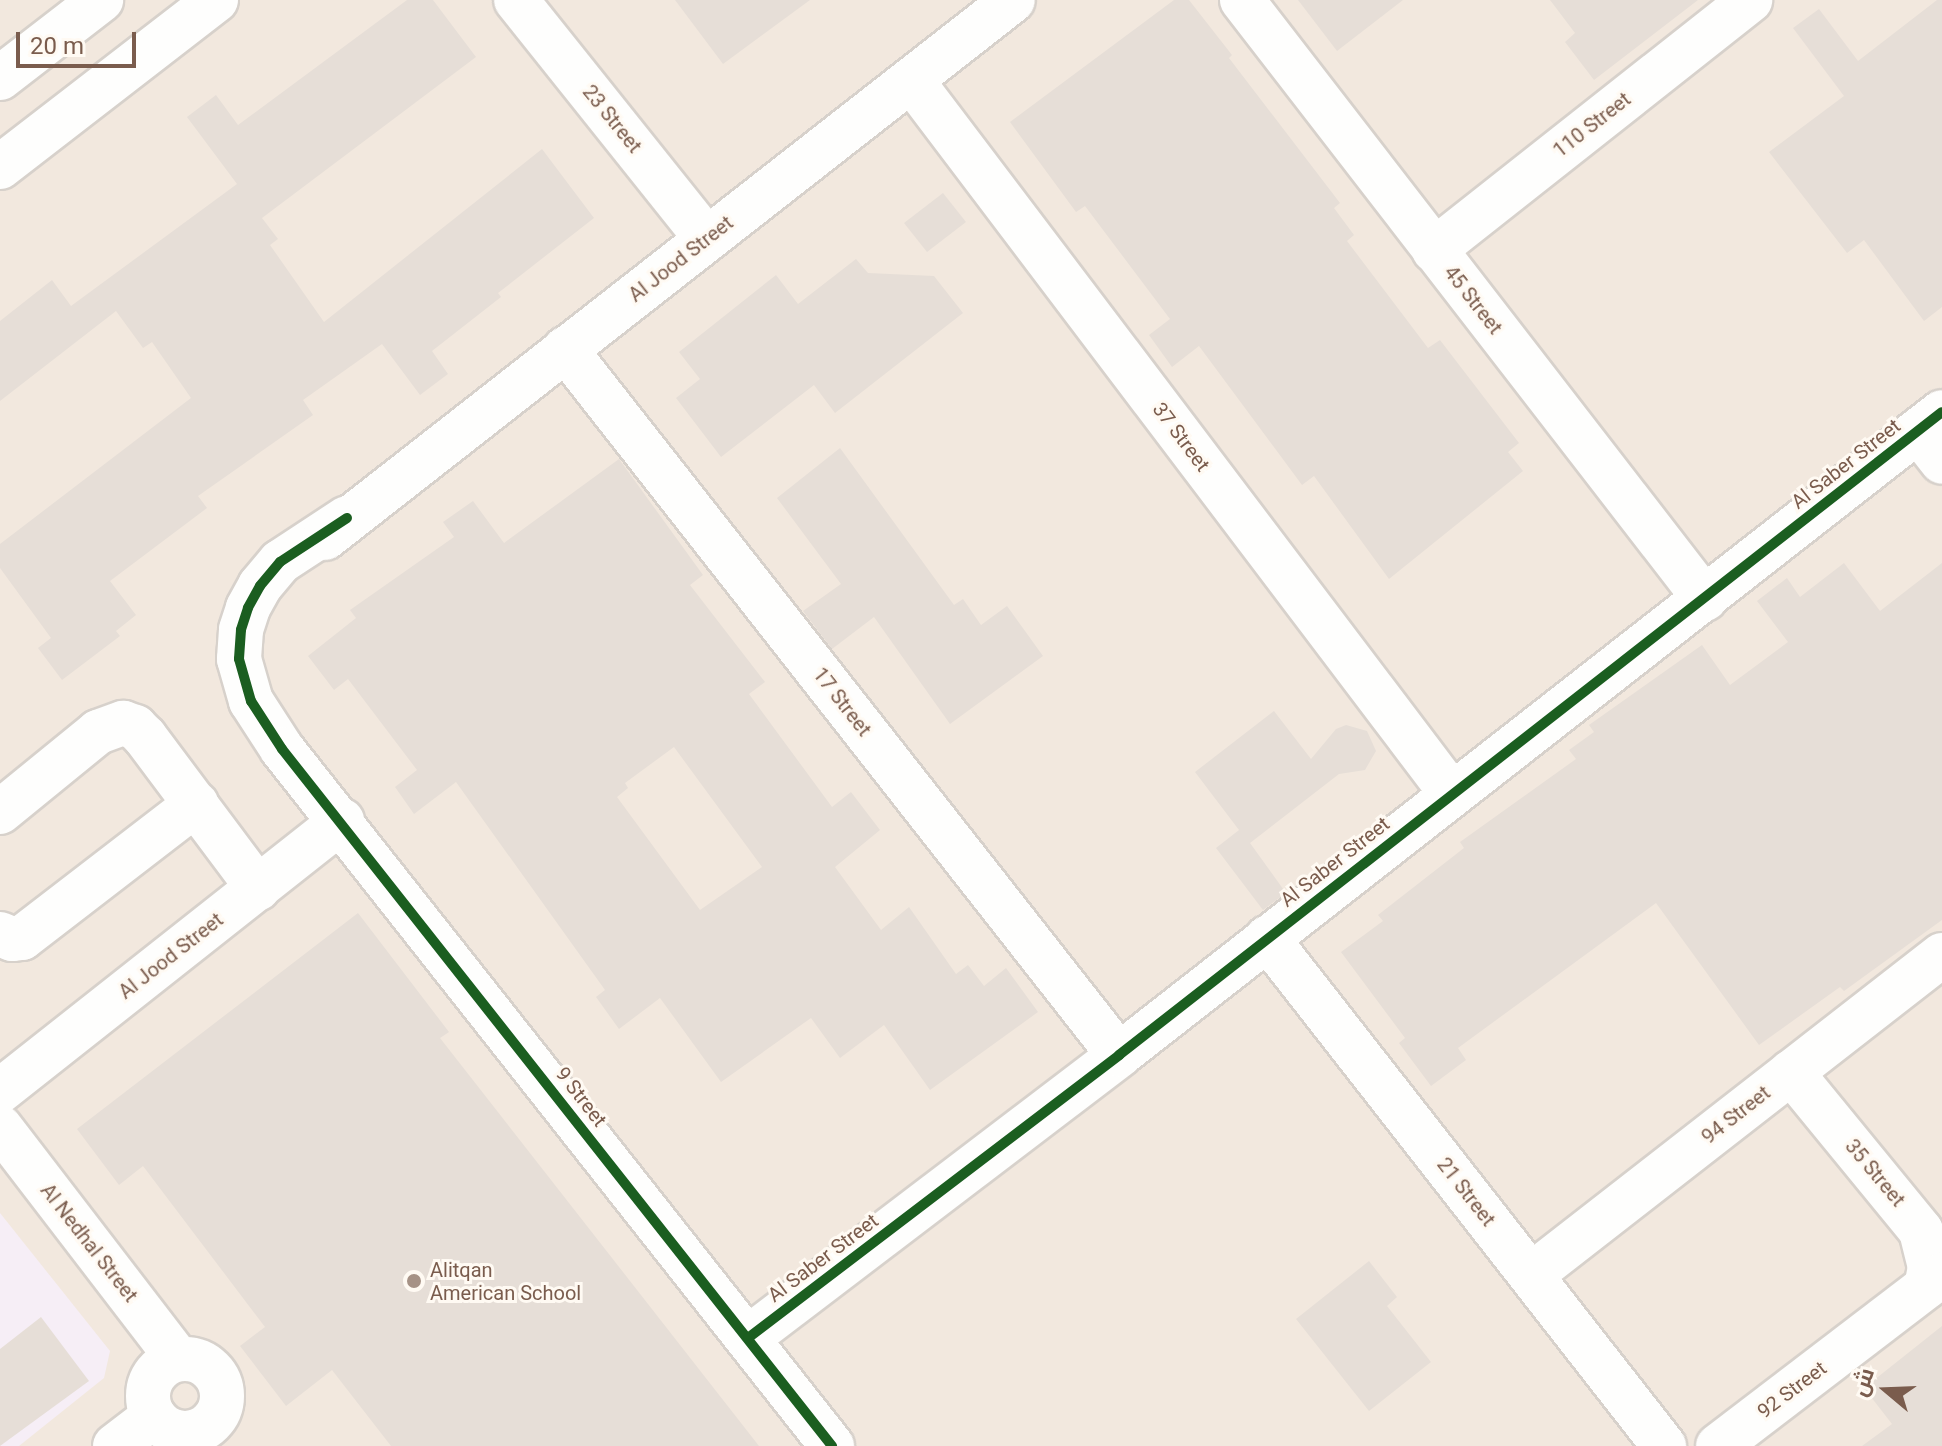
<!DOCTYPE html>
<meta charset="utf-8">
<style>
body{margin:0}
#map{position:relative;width:1942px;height:1446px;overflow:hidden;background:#f9f5f0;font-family:Roboto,Cairo,sans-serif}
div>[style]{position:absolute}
.residential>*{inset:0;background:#f2e8de}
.education>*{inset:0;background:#f6eef6}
.building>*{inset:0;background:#e6ded7}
.roads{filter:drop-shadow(2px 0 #d7d1cb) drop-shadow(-2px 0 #d7d1cb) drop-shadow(0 2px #d7d1cb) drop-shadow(0 -2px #d7d1cb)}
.minor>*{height:44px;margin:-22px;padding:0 22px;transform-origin:22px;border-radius:22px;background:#fefefd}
.minor>.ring{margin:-22px;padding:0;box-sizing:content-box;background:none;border:44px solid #fefefd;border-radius:50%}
.cycleway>*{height:10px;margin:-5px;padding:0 5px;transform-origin:5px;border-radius:5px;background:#1b5e20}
.dots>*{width:22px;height:22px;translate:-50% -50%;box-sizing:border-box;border:4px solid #fffaf3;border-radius:50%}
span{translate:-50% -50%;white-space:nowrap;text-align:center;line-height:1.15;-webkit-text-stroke:6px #fffaf3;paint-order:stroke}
.street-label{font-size:20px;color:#7a5c4d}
.poi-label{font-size:20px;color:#7a5c4d}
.left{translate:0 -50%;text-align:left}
.north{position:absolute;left:1846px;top:1350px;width:80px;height:80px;-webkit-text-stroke:6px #fffaf3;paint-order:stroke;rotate:289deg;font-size:22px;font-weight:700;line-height:32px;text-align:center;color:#7a5c4d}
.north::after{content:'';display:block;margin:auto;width:28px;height:36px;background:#7a5c4d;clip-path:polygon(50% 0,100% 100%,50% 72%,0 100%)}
.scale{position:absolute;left:16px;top:32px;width:120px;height:36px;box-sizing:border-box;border:4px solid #7a5c4d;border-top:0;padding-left:10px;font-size:24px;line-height:28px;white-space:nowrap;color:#7a5c4d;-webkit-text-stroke:6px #fffaf3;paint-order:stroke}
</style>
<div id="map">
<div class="residential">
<i style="clip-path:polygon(0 0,1942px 0,1942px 1446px,0 1446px)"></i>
</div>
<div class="education">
<i style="clip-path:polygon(0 1213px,110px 1351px,104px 1378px,19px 1446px,0 1446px)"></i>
</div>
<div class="building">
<i style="clip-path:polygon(407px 0,433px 0,476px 57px,262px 218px,278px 239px,270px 245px,324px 322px,542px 149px,594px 218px,498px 293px,501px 297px,432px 351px,448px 374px,420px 395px,382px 344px,303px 400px,313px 415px,198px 496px,207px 508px,110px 581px,136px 615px,116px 631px,120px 636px,62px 680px,38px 648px,51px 638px,0 568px,0 544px,191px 398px,152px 342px,143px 348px,116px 311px,0 401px,0 321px,52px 280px,71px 306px,237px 184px,187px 117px,216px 95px,238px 125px)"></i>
<i style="clip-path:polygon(675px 0,810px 0,723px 64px)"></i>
<i style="clip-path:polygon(1174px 0,1189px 0,1232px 55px,1229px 58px,1340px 203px,1334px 208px,1354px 235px,1347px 241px,1428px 348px,1440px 340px,1519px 443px,1508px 452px,1523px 471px,1389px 579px,1314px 476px,1302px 485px,1199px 346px,1172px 367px,1149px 335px,1170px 319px,1085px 206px,1076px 212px,1010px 122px)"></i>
<i style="clip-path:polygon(1298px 0,1403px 0,1337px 51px)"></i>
<i style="clip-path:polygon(1550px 0,1698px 0,1594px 80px,1565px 42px,1575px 33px)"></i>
<i style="clip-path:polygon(1937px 0,1942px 0,1942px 307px,1924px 321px,1864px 240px,1847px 253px,1769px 152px,1844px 96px,1793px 28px,1819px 9px,1858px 61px)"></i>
<i style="clip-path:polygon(943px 193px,966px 222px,927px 252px,904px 223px)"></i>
<i style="clip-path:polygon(856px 259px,868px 273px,934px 276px,963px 313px,835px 413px,814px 385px,721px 457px,676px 398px,700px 379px,679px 352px,776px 275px,798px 304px)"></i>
<i style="clip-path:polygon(840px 448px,954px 605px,963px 599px,981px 625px,1007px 606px,1043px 656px,950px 724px,874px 617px,832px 649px,803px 611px,841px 584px,777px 498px)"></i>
<i style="clip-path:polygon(evenodd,619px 459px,703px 575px,690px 585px,765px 682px,749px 694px,832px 807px,851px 792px,880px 830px,835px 867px,881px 930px,909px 907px,956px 974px,968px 965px,984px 986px,1006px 968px,1038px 1012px,930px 1090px,884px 1025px,840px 1058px,811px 1018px,721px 1082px,660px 998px,619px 1029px,596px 997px,605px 990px,456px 782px,414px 814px,395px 787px,417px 770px,348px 679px,334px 690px,308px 656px,356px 618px,350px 610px,454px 537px,443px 522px,473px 501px,504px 543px,619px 459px,674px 747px,762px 867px,700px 910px,617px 797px,628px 788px,625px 783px,674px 747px)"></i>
<i style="clip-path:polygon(1844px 563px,1880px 611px,1942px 563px,1942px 920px,1844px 991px,1840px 987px,1759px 1045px,1656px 903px,1458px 1048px,1466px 1060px,1431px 1086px,1399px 1043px,1405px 1038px,1341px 952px,1383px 921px,1378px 915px,1464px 848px,1460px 842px,1576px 759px,1569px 750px,1594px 732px,1589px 725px,1702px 645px,1730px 685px,1788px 642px,1757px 601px,1787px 578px,1800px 597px)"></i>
<i style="clip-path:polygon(1274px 711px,1311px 759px,1336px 729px,1346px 725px,1367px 731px,1376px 751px,1365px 770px,1339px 774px,1250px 843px,1286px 893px,1263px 910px,1216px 848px,1239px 830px,1195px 772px)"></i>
<i style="clip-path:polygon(358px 913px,449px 1032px,440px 1038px,759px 1446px,391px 1446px,332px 1370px,286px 1406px,240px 1346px,265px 1327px,199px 1240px,143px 1166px,119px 1185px,77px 1129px)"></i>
<i style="clip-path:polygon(1369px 1261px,1397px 1297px,1387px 1306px,1431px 1362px,1369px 1411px,1296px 1319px)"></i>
<i style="clip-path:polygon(41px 1317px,89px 1381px,0 1446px,0 1349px)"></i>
<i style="clip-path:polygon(1942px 1326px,1942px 1446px,1862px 1446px,1892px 1424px,1864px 1388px)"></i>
</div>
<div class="roads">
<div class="minor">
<i style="left:516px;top:0;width:306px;rotate:51.4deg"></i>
<i style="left:1242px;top:0;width:757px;rotate:52.3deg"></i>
<i style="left:0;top:78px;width:128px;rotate:-37.7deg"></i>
<i style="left:912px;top:81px;width:893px;rotate:52.87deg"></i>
<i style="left:0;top:167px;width:273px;rotate:-37.7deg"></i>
<i style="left:1434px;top:250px;width:403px;rotate:-38.3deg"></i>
<i style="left:565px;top:349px;width:897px;rotate:51.88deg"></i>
<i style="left:1918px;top:431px;width:39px;rotate:52deg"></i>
<i style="left:347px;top:518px;width:80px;rotate:146.7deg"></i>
<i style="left:280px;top:562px;width:31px;rotate:130deg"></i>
<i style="left:260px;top:586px;width:25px;rotate:119deg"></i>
<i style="left:248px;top:608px;width:23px;rotate:108deg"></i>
<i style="left:241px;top:630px;width:29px;rotate:94deg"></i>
<i style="left:239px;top:659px;width:44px;rotate:74.1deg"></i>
<i style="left:251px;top:701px;width:57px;rotate:57.1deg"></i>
<i style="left:282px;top:749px;width:888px;rotate:51.72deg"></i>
<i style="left:325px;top:538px;width:873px;rotate:-38.02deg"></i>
<i style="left:0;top:812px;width:127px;rotate:-39.2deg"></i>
<i style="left:98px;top:732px;width:27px;rotate:-20deg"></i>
<i style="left:123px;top:723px;width:13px;rotate:18deg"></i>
<i style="left:135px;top:727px;width:14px;rotate:45deg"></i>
<i style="left:145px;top:737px;width:189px;rotate:53.2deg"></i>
<i style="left:0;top:934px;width:13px;rotate:23deg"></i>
<i style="left:12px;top:939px;width:10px;rotate:-6deg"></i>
<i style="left:22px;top:938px;width:220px;rotate:-37.6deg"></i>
<i style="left:1267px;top:938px;width:645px;rotate:51.99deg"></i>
<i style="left:1791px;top:1072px;width:205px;rotate:50.7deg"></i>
<i style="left:1921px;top:1231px;width:37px;rotate:76deg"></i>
<i style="left:1930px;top:1267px;width:20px;rotate:101deg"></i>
<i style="left:0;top:1091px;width:436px;rotate:-38.3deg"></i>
<i style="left:0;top:1127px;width:292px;rotate:52.5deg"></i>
<i style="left:1531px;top:1275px;width:521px;rotate:-37.9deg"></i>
<i style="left:748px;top:1338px;width:467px;rotate:-37.3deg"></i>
<i style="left:1119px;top:1055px;width:1044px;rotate:-38deg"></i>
<i class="ring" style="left:148px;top:1359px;width:30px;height:30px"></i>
<i style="left:115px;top:1446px;width:49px;rotate:-37.6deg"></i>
<i style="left:1718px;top:1446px;width:282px;rotate:-37.4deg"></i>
</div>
</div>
<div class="cycleway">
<i style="left:347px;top:518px;width:80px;rotate:146.7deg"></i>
<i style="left:280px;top:562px;width:31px;rotate:130deg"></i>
<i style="left:260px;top:586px;width:25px;rotate:119deg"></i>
<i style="left:248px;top:608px;width:23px;rotate:108deg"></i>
<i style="left:241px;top:630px;width:29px;rotate:94deg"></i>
<i style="left:239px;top:659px;width:44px;rotate:74.1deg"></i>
<i style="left:251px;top:701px;width:57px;rotate:57.1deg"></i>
<i style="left:282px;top:749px;width:888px;rotate:51.72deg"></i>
<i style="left:748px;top:1338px;width:467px;rotate:-37.3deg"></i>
<i style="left:1119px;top:1055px;width:1044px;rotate:-38deg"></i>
</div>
<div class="dots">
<i style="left:414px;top:1281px;background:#a69286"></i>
</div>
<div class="street-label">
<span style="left:612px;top:119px;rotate:51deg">23 Street</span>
<span style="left:1592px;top:125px;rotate:-38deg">110 Street</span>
<span style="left:681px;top:259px;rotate:-38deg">Al Jood Street</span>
<span style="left:1473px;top:300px;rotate:52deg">45 Street</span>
<span style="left:1181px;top:437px;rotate:53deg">37 Street</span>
<span style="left:1846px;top:464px;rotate:-38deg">Al Saber Street</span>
<span style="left:842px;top:702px;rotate:52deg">17 Street</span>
<span style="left:1335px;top:862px;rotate:-38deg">Al Saber Street</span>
<span style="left:171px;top:956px;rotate:-38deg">Al Jood Street</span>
<span style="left:581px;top:1097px;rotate:52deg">9 Street</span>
<span style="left:1736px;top:1115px;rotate:-38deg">94 Street</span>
<span style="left:1875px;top:1173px;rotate:50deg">35 Street</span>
<span style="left:1466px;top:1192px;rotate:52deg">21 Street</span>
<span style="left:89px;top:1243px;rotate:52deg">Al Nedhal Street</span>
<span style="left:823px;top:1258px;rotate:-37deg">Al Saber Street</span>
<span style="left:1792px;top:1390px;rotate:-37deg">92 Street</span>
</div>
<div class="poi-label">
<span class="left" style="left:430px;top:1282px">Alitqan<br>American School</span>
</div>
<div class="north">ش</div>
<div class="scale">20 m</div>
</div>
